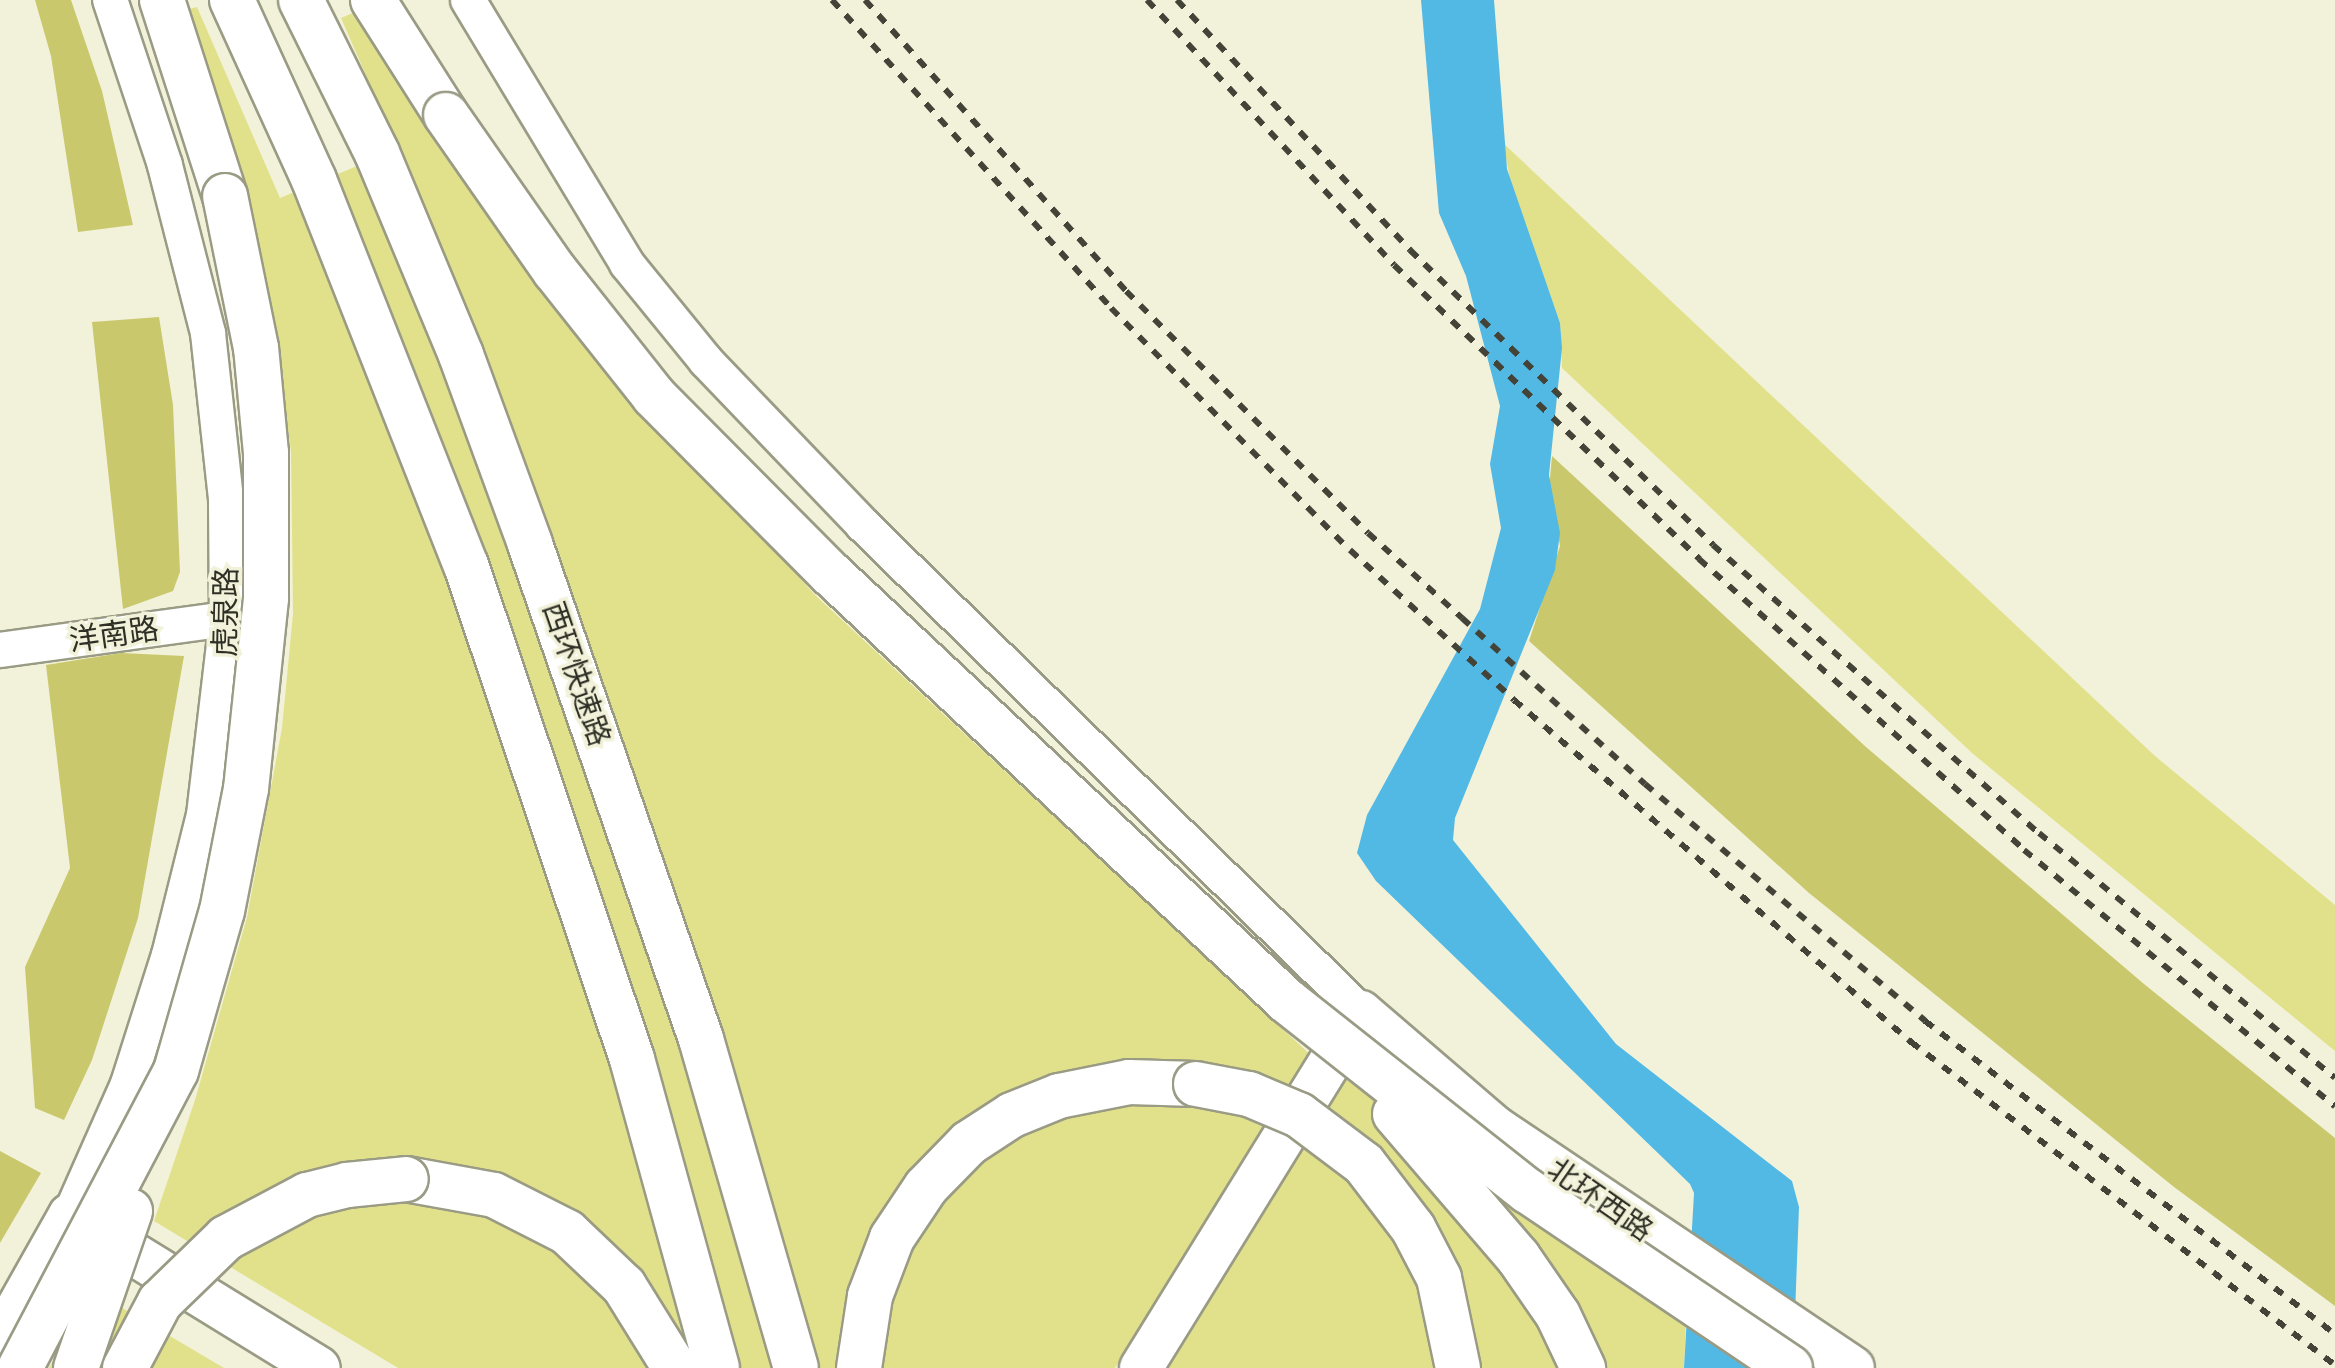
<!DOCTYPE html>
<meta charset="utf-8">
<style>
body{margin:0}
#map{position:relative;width:2335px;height:1368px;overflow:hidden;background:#f2f2da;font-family:Karla,"Noto Sans SC",sans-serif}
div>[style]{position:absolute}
.green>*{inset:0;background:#e2e18b}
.forest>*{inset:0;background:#cac86d}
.water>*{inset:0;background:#52b9e5}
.roads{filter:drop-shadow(2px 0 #9a9b84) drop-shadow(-2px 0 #9a9b84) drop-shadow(0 2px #9a9b84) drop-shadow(0 -2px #9a9b84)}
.minor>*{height:34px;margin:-17px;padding:0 17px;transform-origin:17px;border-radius:17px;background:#fff}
.major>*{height:42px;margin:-21px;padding:0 21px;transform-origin:21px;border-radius:21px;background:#fff}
.highway>*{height:44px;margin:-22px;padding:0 22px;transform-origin:22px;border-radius:22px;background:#fff}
.rail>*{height:6px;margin-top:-3px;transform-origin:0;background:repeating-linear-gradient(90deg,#434338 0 10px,transparent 0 20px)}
.bridges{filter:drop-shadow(2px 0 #9a9b84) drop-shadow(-2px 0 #9a9b84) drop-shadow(0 2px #9a9b84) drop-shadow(0 -2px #9a9b84)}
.highway-bridge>*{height:44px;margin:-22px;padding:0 22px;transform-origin:22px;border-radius:22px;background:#fff}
span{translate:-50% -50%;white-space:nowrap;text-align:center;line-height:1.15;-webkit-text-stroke:7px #f2f2da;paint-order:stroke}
.street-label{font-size:30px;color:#2f2f26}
</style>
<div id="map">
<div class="green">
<i style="clip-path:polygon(197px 7px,280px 198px,398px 149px,341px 18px,355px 12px,441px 150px,558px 307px,814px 594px,1315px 1059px,1115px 1368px,398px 1368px,154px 1221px,195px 1100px,247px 917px,282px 728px,293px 614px,291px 451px,272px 317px,189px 9px)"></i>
<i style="clip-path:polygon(1503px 143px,2155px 756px,2335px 905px,2335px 1051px,1972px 753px,1562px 368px,1560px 323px,1512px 189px)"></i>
<i style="clip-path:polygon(1344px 1078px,1686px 1320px,1684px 1368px,1158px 1368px)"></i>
<i style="clip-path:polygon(86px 1303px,119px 1306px,224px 1368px,49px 1368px)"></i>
</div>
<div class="forest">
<i style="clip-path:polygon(35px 0,71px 0,102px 91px,133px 225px,78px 232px,51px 56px)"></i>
<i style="clip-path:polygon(159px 317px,173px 405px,180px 572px,173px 591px,123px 609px,92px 322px)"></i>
<i style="clip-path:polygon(1552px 456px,1866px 747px,2144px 984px,2335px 1138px,2335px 1306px,2174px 1187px,1809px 893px,1529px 641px,1560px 546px,1549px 489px)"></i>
<i style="clip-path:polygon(121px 653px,184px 656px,138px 918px,92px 1060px,64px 1120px,35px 1108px,25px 967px,70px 868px,46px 665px)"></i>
<i style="clip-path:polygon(0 1151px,41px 1173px,0 1243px)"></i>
</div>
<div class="water">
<i style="clip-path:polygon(1421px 0,1494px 0,1507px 169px,1560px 323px,1562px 348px,1549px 475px,1560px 533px,1555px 570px,1455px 818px,1453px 840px,1616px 1044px,1792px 1181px,1799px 1207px,1793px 1368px,1684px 1368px,1694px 1193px,1690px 1184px,1376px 881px,1357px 853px,1367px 815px,1480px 609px,1501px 528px,1490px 464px,1500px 406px,1466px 276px,1439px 213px)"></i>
</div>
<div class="roads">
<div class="minor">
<i style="left:468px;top:0;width:308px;rotate:58.9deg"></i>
<i style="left:627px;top:264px;width:125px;rotate:50.8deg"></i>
<i style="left:706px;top:361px;width:227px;rotate:46.2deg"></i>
<i style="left:863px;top:525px;width:697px;rotate:44.36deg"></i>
<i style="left:0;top:650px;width:229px;rotate:-7.8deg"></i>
<i style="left:70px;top:1215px;width:143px;rotate:-66.1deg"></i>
<i style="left:128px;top:1084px;width:135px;rotate:-72.4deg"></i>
<i style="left:169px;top:955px;width:144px;rotate:-76deg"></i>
<i style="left:204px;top:815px;width:197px;rotate:-83.3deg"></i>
<i style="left:227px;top:619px;width:120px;rotate:-90.5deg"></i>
<i style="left:226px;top:499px;width:167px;rotate:-96.2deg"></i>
<i style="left:208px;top:333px;width:173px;rotate:-104.4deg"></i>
<i style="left:165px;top:165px;width:174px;rotate:-108.4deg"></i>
</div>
<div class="major">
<i style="left:0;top:1339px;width:142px;rotate:-60.6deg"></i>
<i style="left:70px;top:1215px;width:292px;rotate:31.6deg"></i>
<i style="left:1141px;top:1368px;width:418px;rotate:-58.3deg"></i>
<i style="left:1361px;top:1012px;width:178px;rotate:40.7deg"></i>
<i style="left:1496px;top:1128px;width:430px;rotate:33.9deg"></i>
</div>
<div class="highway">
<i style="left:162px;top:0;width:206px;rotate:72.2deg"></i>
<i style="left:232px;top:0;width:198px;rotate:65.5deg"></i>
<i style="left:314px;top:180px;width:414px;rotate:68.5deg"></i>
<i style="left:466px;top:565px;width:521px;rotate:71.43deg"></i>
<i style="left:632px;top:1059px;width:320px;rotate:74.6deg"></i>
<i style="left:301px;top:0;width:171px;rotate:63.6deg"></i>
<i style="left:377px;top:153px;width:219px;rotate:67.4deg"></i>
<i style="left:461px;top:355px;width:201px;rotate:69.9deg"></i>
<i style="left:530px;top:544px;width:524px;rotate:70.94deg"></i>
<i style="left:701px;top:1039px;width:342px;rotate:73.9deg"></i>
<i style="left:373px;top:0;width:136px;rotate:57.6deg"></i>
<i style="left:406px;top:1179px;width:89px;rotate:10.3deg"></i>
<i style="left:494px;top:1195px;width:82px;rotate:26.9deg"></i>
<i style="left:567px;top:1232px;width:79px;rotate:43.5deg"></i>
<i style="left:624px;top:1286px;width:97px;rotate:58.1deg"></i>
<i style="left:859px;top:1368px;width:73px;rotate:-81.3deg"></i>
<i style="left:870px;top:1296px;width:62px;rotate:-69.2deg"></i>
<i style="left:892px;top:1238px;width:61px;rotate:-56.3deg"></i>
<i style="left:926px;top:1187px;width:62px;rotate:-45.7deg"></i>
<i style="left:969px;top:1143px;width:51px;rotate:-33.1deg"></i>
<i style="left:1012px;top:1115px;width:51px;rotate:-22deg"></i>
<i style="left:1059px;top:1096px;width:71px;rotate:-11.3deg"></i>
<i style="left:1129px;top:1082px;width:67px;rotate:1.7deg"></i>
</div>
</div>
<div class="rail">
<i style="left:832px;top:0;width:416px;rotate:47.8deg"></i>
<i style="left:1111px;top:308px;width:340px;rotate:45.4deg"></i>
<i style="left:1350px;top:550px;width:222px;rotate:42.4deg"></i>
<i style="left:1514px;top:700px;width:524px;rotate:40.74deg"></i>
<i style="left:1911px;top:1042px;width:533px;rotate:37.3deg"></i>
<i style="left:865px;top:0;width:391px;rotate:48.1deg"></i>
<i style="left:1126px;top:291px;width:342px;rotate:45deg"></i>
<i style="left:1368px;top:533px;width:127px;rotate:42.1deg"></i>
<i style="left:1462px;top:618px;width:247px;rotate:42.2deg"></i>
<i style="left:1645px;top:784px;width:367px;rotate:40.2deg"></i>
<i style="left:1925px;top:1021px;width:516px;rotate:37.36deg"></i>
<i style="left:1147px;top:0;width:362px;rotate:47deg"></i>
<i style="left:1394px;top:265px;width:424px;rotate:43.9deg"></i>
<i style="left:1699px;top:559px;width:436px;rotate:41.8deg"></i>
<i style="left:2024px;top:850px;width:403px;rotate:39.5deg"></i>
<i style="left:1177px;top:0;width:342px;rotate:47deg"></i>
<i style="left:1410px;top:250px;width:423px;rotate:44.2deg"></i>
<i style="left:1713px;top:545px;width:435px;rotate:41.5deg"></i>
<i style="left:2039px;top:833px;width:384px;rotate:39.6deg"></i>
</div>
<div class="bridges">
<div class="highway-bridge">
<i style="left:446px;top:115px;width:190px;rotate:55.1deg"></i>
<i style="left:555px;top:271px;width:159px;rotate:51.6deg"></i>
<i style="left:654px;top:396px;width:251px;rotate:45.2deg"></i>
<i style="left:831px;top:574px;width:625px;rotate:43.12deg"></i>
<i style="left:1287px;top:1001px;width:307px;rotate:38.3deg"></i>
<i style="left:1528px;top:1191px;width:316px;rotate:34deg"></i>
<i style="left:1196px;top:1084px;width:54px;rotate:10.7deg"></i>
<i style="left:1249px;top:1094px;width:54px;rotate:22.8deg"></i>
<i style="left:1299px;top:1115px;width:81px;rotate:37deg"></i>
<i style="left:1364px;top:1164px;width:81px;rotate:52.6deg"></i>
<i style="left:1413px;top:1228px;width:56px;rotate:62.5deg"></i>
<i style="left:1439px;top:1278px;width:92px;rotate:78.1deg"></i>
<i style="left:1395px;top:1114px;width:189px;rotate:49.3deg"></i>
<i style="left:1518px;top:1257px;width:70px;rotate:55.4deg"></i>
<i style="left:1558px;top:1315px;width:59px;rotate:64.7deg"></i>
<i style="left:20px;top:1368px;width:335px;rotate:-62.3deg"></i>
<i style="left:176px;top:1071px;width:166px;rotate:-74deg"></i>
<i style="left:222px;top:911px;width:124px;rotate:-78.9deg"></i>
<i style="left:246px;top:789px;width:192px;rotate:-84deg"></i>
<i style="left:266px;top:598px;width:145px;rotate:-90deg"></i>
<i style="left:266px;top:453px;width:105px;rotate:-95.4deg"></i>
<i style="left:256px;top:348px;width:155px;rotate:-101.5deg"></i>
<i style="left:76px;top:1368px;width:166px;rotate:-71deg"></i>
<i style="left:125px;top:1368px;width:75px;rotate:-62.1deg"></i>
<i style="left:160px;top:1302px;width:92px;rotate:-44.1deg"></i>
<i style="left:226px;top:1238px;width:92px;rotate:-28deg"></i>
<i style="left:307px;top:1195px;width:41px;rotate:-14deg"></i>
<i style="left:347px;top:1185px;width:59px;rotate:-5.8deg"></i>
</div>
</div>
<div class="street-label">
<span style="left:226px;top:612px;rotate:-89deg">虎泉路</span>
<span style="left:114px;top:635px;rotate:-8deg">洋南路</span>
<span style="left:576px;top:674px;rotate:71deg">西环快速路</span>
<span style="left:1600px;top:1200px;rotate:35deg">北环西路</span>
</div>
</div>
